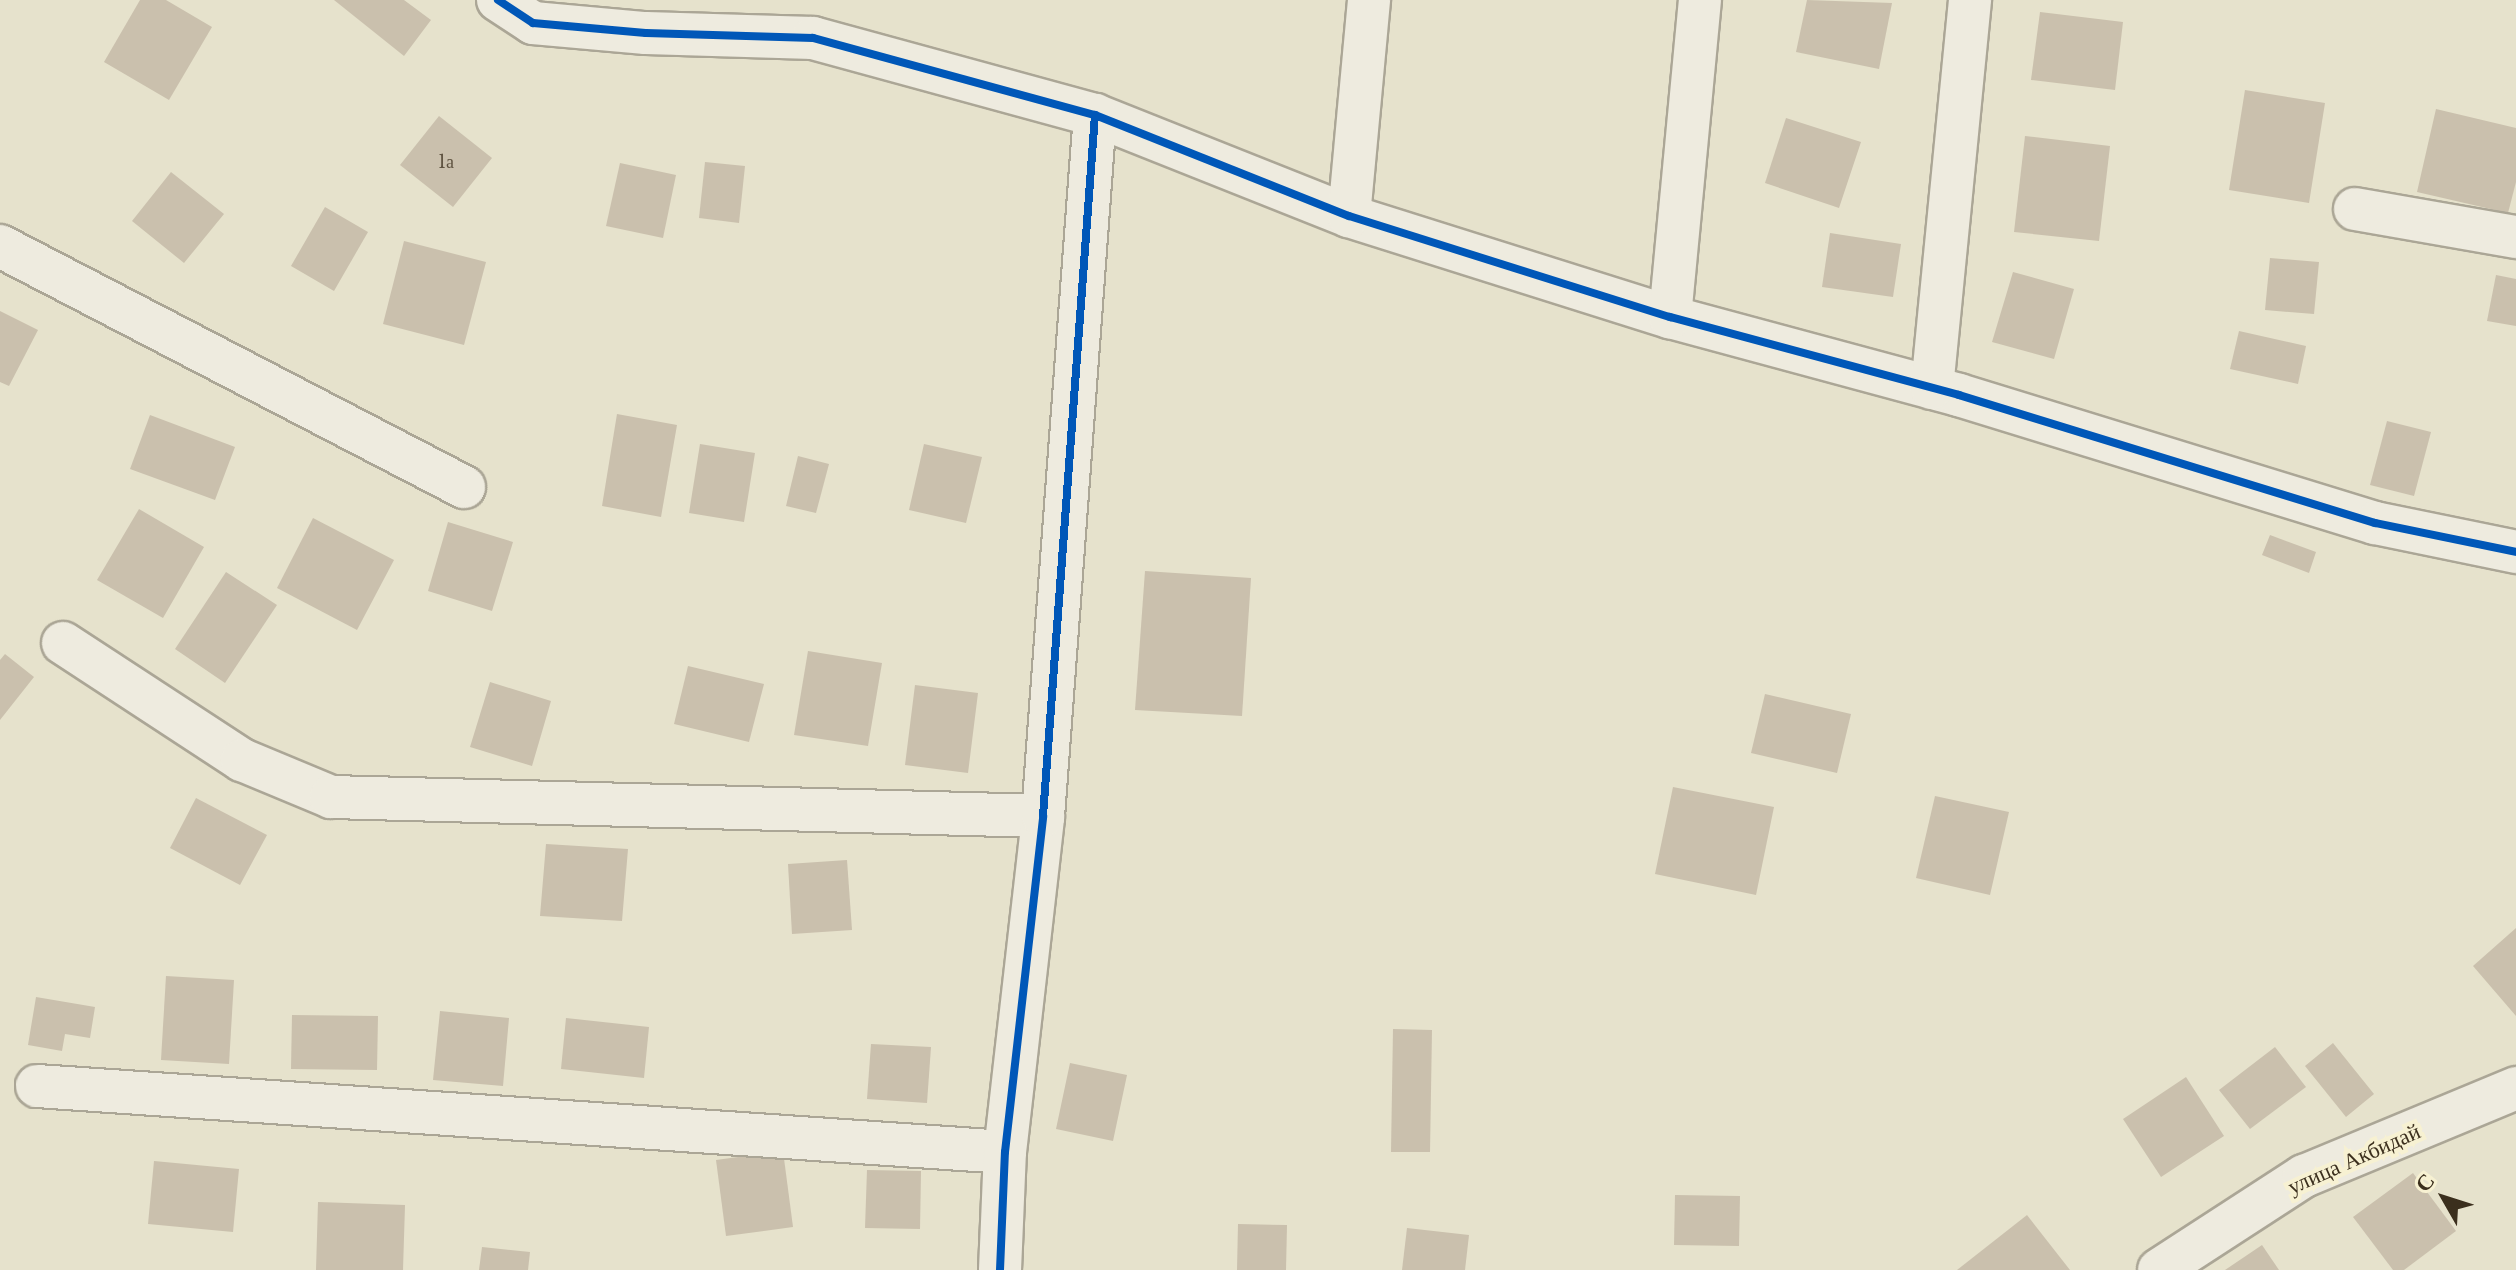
<!DOCTYPE html>
<meta charset="utf-8">
<style>
body{margin:0}
#map{position:relative;width:2516px;height:1270px;overflow:hidden;background:#e6e2cc;font-family:"Libre Baskerville",serif}
div>[style]{position:absolute}
.building>*{inset:0;background:#cac0ad}
.roads{filter:drop-shadow(2px 0 #aba696) drop-shadow(-2px 0 #aba696) drop-shadow(0 2px #aba696) drop-shadow(0 -2px #aba696)}
.minor>*{height:42px;margin:-21px;padding:0 21px;transform-origin:21px;border-radius:21px;background:#eeebdf}
.cycleway>*{height:8px;margin:-4px;padding:0 4px;transform-origin:4px;border-radius:4px;background:#0057b8}
span{translate:-50% -50%;white-space:nowrap;text-align:center;line-height:1.15;-webkit-text-stroke:8px #f7f1d2;paint-order:stroke}
.number-label{font-size:18px;color:#5f5341}
.number-label span{-webkit-text-stroke-width:0}
.street-label{font-size:22px;color:#3b2f1d}
.north{position:absolute;left:2404px;top:1158px;width:80px;height:80px;-webkit-text-stroke:6px #f7f1d2;paint-order:stroke;rotate:309deg;font-size:22px;font-weight:700;line-height:32px;text-align:center;color:#3b2f1d}
.north::after{content:'';display:block;margin:auto;width:28px;height:36px;background:#3b2f1d;clip-path:polygon(50% 0,100% 100%,50% 72%,0 100%)}
</style>
<div id="map">
<div class="building">
<i style="clip-path:polygon(140px 0,166px 0,212px 27px,169px 100px,104px 62px)"></i>
<i style="clip-path:polygon(334px 0,404px 0,431px 20px,404px 56px)"></i>
<i style="clip-path:polygon(1807px 0,1892px 3px,1879px 69px,1796px 52px)"></i>
<i style="clip-path:polygon(2040px 12px,2123px 22px,2115px 90px,2031px 80px)"></i>
<i style="clip-path:polygon(2245px 90px,2325px 103px,2309px 203px,2229px 190px)"></i>
<i style="clip-path:polygon(2436px 109px,2516px 128px,2516px 182px,2508px 213px,2417px 192px)"></i>
<i style="clip-path:polygon(439px 116px,492px 158px,453px 207px,400px 165px)"></i>
<i style="clip-path:polygon(1786px 118px,1861px 142px,1839px 208px,1765px 183px)"></i>
<i style="clip-path:polygon(2025px 136px,2110px 146px,2099px 241px,2014px 232px)"></i>
<i style="clip-path:polygon(705px 162px,745px 166px,739px 223px,699px 218px)"></i>
<i style="clip-path:polygon(620px 163px,676px 175px,663px 238px,606px 226px)"></i>
<i style="clip-path:polygon(171px 172px,224px 214px,184px 263px,132px 221px)"></i>
<i style="clip-path:polygon(325px 207px,368px 232px,334px 291px,291px 266px)"></i>
<i style="clip-path:polygon(1830px 233px,1901px 244px,1893px 297px,1822px 287px)"></i>
<i style="clip-path:polygon(404px 241px,486px 262px,464px 345px,383px 324px)"></i>
<i style="clip-path:polygon(2270px 258px,2319px 262px,2314px 314px,2265px 310px)"></i>
<i style="clip-path:polygon(2013px 272px,2074px 289px,2054px 359px,1992px 342px)"></i>
<i style="clip-path:polygon(2496px 275px,2516px 279px,2516px 326px,2487px 321px)"></i>
<i style="clip-path:polygon(0 311px,38px 330px,9px 386px,0 382px)"></i>
<i style="clip-path:polygon(2239px 331px,2306px 346px,2298px 384px,2230px 369px)"></i>
<i style="clip-path:polygon(617px 414px,677px 425px,661px 517px,602px 506px)"></i>
<i style="clip-path:polygon(150px 415px,235px 447px,215px 500px,130px 469px)"></i>
<i style="clip-path:polygon(2387px 421px,2431px 432px,2414px 496px,2370px 485px)"></i>
<i style="clip-path:polygon(700px 444px,755px 453px,744px 522px,689px 513px)"></i>
<i style="clip-path:polygon(924px 444px,982px 457px,966px 523px,909px 510px)"></i>
<i style="clip-path:polygon(798px 456px,829px 464px,816px 513px,786px 506px)"></i>
<i style="clip-path:polygon(139px 509px,204px 547px,163px 618px,97px 580px)"></i>
<i style="clip-path:polygon(313px 518px,394px 560px,357px 630px,277px 588px)"></i>
<i style="clip-path:polygon(448px 522px,513px 542px,492px 611px,428px 591px)"></i>
<i style="clip-path:polygon(2270px 535px,2316px 552px,2309px 573px,2262px 555px)"></i>
<i style="clip-path:polygon(1145px 571px,1251px 578px,1242px 716px,1135px 710px)"></i>
<i style="clip-path:polygon(226px 572px,277px 605px,225px 683px,175px 649px)"></i>
<i style="clip-path:polygon(808px 651px,882px 663px,868px 746px,794px 735px)"></i>
<i style="clip-path:polygon(5px 654px,34px 677px,0 720px,0 660px)"></i>
<i style="clip-path:polygon(688px 666px,764px 684px,749px 742px,674px 724px)"></i>
<i style="clip-path:polygon(490px 682px,551px 701px,532px 766px,470px 747px)"></i>
<i style="clip-path:polygon(915px 685px,978px 693px,968px 773px,905px 765px)"></i>
<i style="clip-path:polygon(1765px 694px,1851px 714px,1837px 773px,1751px 753px)"></i>
<i style="clip-path:polygon(1673px 787px,1774px 807px,1756px 895px,1655px 874px)"></i>
<i style="clip-path:polygon(1935px 796px,2009px 812px,1990px 895px,1916px 878px)"></i>
<i style="clip-path:polygon(196px 798px,267px 835px,240px 885px,170px 848px)"></i>
<i style="clip-path:polygon(546px 844px,628px 849px,622px 921px,540px 916px)"></i>
<i style="clip-path:polygon(847px 860px,852px 930px,792px 934px,788px 864px)"></i>
<i style="clip-path:polygon(2516px 928px,2516px 1016px,2473px 966px)"></i>
<i style="clip-path:polygon(166px 976px,234px 980px,229px 1064px,161px 1060px)"></i>
<i style="clip-path:polygon(36px 997px,95px 1007px,90px 1038px,65px 1034px,62px 1051px,28px 1045px)"></i>
<i style="clip-path:polygon(440px 1011px,509px 1018px,503px 1086px,433px 1080px)"></i>
<i style="clip-path:polygon(292px 1015px,378px 1016px,377px 1070px,291px 1069px)"></i>
<i style="clip-path:polygon(566px 1018px,649px 1027px,644px 1078px,561px 1069px)"></i>
<i style="clip-path:polygon(1393px 1029px,1432px 1030px,1430px 1152px,1391px 1152px)"></i>
<i style="clip-path:polygon(2333px 1043px,2374px 1094px,2346px 1117px,2305px 1066px)"></i>
<i style="clip-path:polygon(871px 1044px,931px 1047px,927px 1103px,867px 1099px)"></i>
<i style="clip-path:polygon(2275px 1047px,2306px 1087px,2250px 1129px,2219px 1090px)"></i>
<i style="clip-path:polygon(1070px 1063px,1127px 1075px,1113px 1141px,1056px 1129px)"></i>
<i style="clip-path:polygon(2186px 1077px,2224px 1136px,2161px 1177px,2123px 1119px)"></i>
<i style="clip-path:polygon(783px 1151px,793px 1227px,726px 1236px,716px 1160px)"></i>
<i style="clip-path:polygon(154px 1161px,239px 1169px,233px 1232px,148px 1224px)"></i>
<i style="clip-path:polygon(867px 1170px,921px 1171px,920px 1229px,865px 1228px)"></i>
<i style="clip-path:polygon(2413px 1173px,2456px 1231px,2404px 1270px,2393px 1270px,2353px 1217px)"></i>
<i style="clip-path:polygon(1675px 1195px,1740px 1196px,1739px 1246px,1674px 1245px)"></i>
<i style="clip-path:polygon(318px 1202px,405px 1205px,403px 1270px,316px 1270px)"></i>
<i style="clip-path:polygon(2027px 1215px,2070px 1270px,1957px 1270px)"></i>
<i style="clip-path:polygon(1238px 1224px,1287px 1225px,1286px 1270px,1237px 1270px)"></i>
<i style="clip-path:polygon(1407px 1228px,1469px 1235px,1465px 1270px,1402px 1270px)"></i>
<i style="clip-path:polygon(2262px 1245px,2279px 1270px,2225px 1270px)"></i>
<i style="clip-path:polygon(482px 1247px,530px 1252px,528px 1270px,479px 1270px)"></i>
</div>
<div class="roads">
<div class="minor">
<i style="left:498px;top:0;width:42px;rotate:33.3deg"></i>
<i style="left:533px;top:23px;width:113px;rotate:5.1deg"></i>
<i style="left:646px;top:33px;width:167px;rotate:1.7deg"></i>
<i style="left:813px;top:38px;width:292px;rotate:15.3deg"></i>
<i style="left:1095px;top:115px;width:273px;rotate:21.7deg"></i>
<i style="left:1349px;top:216px;width:337px;rotate:17.5deg"></i>
<i style="left:1670px;top:317px;width:299px;rotate:15.1deg"></i>
<i style="left:1959px;top:395px;width:435px;rotate:17.1deg"></i>
<i style="left:2375px;top:523px;width:144px;rotate:11.6deg"></i>
<i style="left:2355px;top:209px;width:163px;rotate:9.9deg"></i>
<i style="left:1349px;top:216px;width:217px;rotate:-84.7deg"></i>
<i style="left:0;top:246px;width:523px;rotate:27.45deg"></i>
<i style="left:1670px;top:317px;width:318px;rotate:-84.6deg"></i>
<i style="left:1932px;top:388px;width:390px;rotate:-84.4deg"></i>
<i style="left:63px;top:643px;width:214px;rotate:33.2deg"></i>
<i style="left:242px;top:760px;width:96px;rotate:22.6deg"></i>
<i style="left:331px;top:797px;width:712px;rotate:1.53deg"></i>
<i style="left:37px;top:1086px;width:970px;rotate:3.9deg"></i>
<i style="left:1000px;top:1270px;width:118px;rotate:-87.6deg"></i>
<i style="left:1005px;top:1152px;width:338px;rotate:-83.5deg"></i>
<i style="left:1043px;top:816px;width:703px;rotate:-85.76deg"></i>
<i style="left:2159px;top:1270px;width:173px;rotate:-33deg"></i>
<i style="left:2304px;top:1176px;width:230px;rotate:-22.5deg"></i>
</div>
</div>
<div class="cycleway">
<i style="left:498px;top:0;width:42px;rotate:33.3deg"></i>
<i style="left:533px;top:23px;width:113px;rotate:5.1deg"></i>
<i style="left:646px;top:33px;width:167px;rotate:1.7deg"></i>
<i style="left:813px;top:38px;width:292px;rotate:15.3deg"></i>
<i style="left:1095px;top:115px;width:273px;rotate:21.7deg"></i>
<i style="left:1349px;top:216px;width:337px;rotate:17.5deg"></i>
<i style="left:1670px;top:317px;width:299px;rotate:15.1deg"></i>
<i style="left:1959px;top:395px;width:435px;rotate:17.1deg"></i>
<i style="left:2375px;top:523px;width:144px;rotate:11.6deg"></i>
<i style="left:1000px;top:1270px;width:118px;rotate:-87.6deg"></i>
<i style="left:1005px;top:1152px;width:338px;rotate:-83.5deg"></i>
<i style="left:1043px;top:816px;width:703px;rotate:-85.76deg"></i>
</div>
<div class="number-label">
<span style="left:446px;top:162px">1а</span>
</div>
<div class="street-label">
<span style="left:2354px;top:1159px;rotate:-24deg">улица Акбидай</span>
</div>
<div class="north">С</div>
</div>
